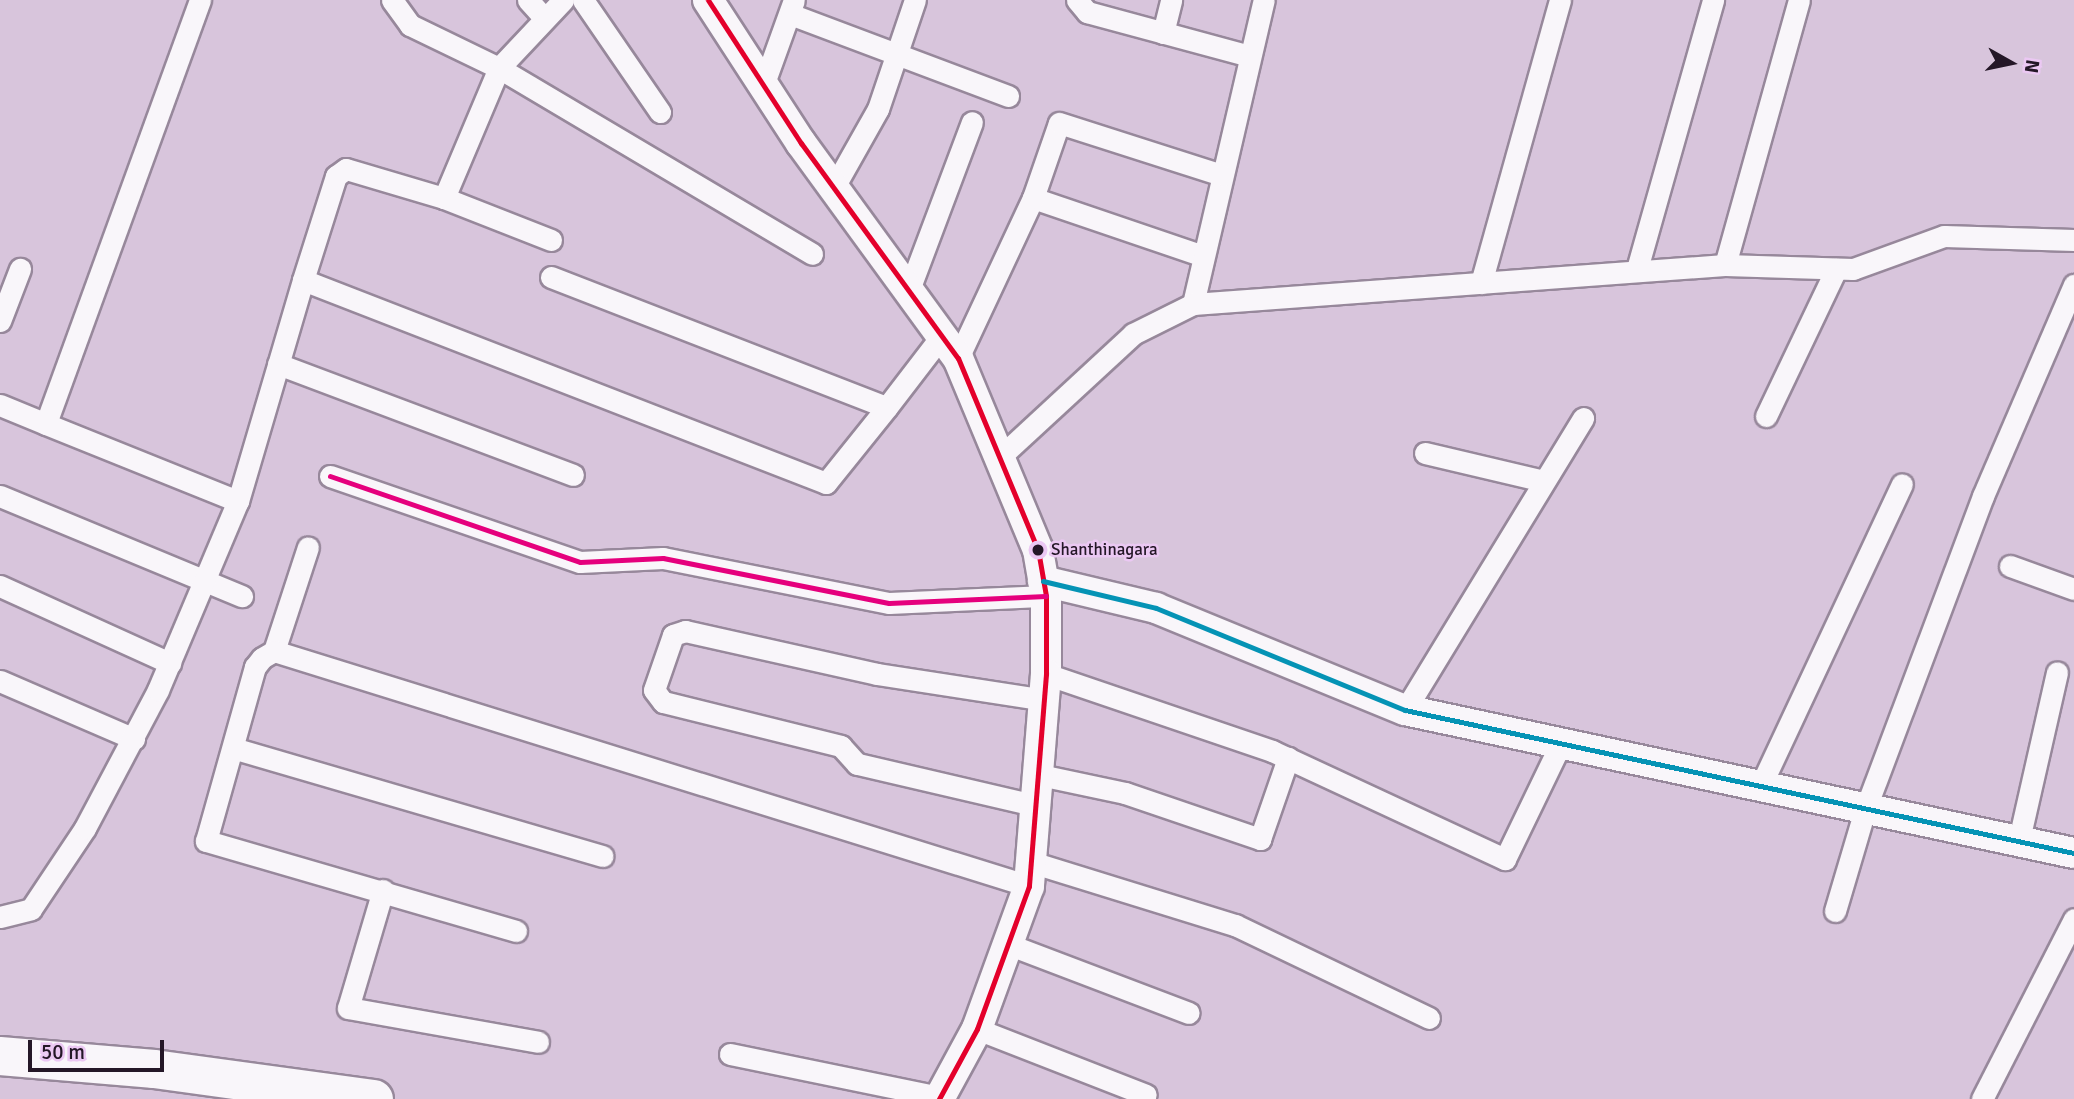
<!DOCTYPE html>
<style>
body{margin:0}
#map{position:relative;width:2074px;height:1099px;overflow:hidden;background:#d8c5dc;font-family:Signika,sans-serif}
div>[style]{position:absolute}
.roads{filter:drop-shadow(2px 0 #97889b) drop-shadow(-2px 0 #97889b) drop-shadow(0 2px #97889b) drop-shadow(0 -2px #97889b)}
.street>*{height:21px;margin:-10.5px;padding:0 10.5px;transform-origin:10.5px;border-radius:10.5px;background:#f9f6fa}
.secondary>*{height:30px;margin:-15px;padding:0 15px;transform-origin:15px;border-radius:15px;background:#f9f6fa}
.highway>*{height:38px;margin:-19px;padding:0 19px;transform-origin:19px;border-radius:19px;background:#f9f6fa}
.bus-1>*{height:5px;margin:-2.5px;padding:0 2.5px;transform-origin:2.5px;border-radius:2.5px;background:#e4002b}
.bus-2>*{height:5px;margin:-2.5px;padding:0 2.5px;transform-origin:2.5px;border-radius:2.5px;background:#e5007d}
.bus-3>*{height:5px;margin:-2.5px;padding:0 2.5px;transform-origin:2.5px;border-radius:2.5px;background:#0593b5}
.dots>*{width:19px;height:19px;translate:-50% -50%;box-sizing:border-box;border:4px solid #ebc8f3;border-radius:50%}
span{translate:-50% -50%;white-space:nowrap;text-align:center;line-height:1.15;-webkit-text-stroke:5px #ebc8f3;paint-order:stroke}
.bus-label{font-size:17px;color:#241727}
.left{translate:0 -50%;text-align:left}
.north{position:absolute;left:1976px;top:28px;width:70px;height:70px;-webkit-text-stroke:5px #ebc8f3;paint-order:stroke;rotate:99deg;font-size:19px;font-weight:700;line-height:28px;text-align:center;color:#241727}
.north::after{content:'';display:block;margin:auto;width:24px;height:32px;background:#241727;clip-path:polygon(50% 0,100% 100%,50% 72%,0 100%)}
.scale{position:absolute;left:28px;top:1040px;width:136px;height:32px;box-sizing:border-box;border:4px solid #241727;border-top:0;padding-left:9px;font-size:21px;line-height:24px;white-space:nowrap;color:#241727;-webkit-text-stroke:5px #ebc8f3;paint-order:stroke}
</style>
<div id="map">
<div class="roads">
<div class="street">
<i style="left:200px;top:0;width:451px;rotate:110deg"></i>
<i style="left:46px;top:424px;width:207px;rotate:21.9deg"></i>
<i style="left:392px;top:0;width:31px;rotate:54deg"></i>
<i style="left:410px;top:25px;width:99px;rotate:25.8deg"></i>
<i style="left:499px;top:68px;width:364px;rotate:30.7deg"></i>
<i style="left:528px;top:0;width:25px;rotate:48deg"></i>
<i style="left:583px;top:0;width:136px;rotate:55.5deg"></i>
<i style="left:1077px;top:0;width:16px;rotate:50deg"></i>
<i style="left:1087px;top:12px;width:169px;rotate:15.1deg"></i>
<i style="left:790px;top:14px;width:233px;rotate:20.6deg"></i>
<i style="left:1163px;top:33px;width:34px;rotate:-76deg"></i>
<i style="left:763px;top:86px;width:91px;rotate:-70.2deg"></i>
<i style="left:834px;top:187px;width:90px;rotate:-60.6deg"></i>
<i style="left:878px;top:109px;width:115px;rotate:-71.3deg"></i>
<i style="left:1033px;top:198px;width:180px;rotate:18.8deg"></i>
<i style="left:551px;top:240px;width:115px;rotate:-158.6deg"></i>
<i style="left:444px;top:198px;width:141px;rotate:-67.1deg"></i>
<i style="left:499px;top:68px;width:93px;rotate:-46.7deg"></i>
<i style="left:1725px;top:265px;width:275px;rotate:-74.4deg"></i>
<i style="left:1637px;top:269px;width:280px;rotate:-74.2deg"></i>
<i style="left:551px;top:277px;width:360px;rotate:21.2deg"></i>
<i style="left:887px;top:407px;width:92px;rotate:-52.5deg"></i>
<i style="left:303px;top:280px;width:109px;rotate:-72.4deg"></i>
<i style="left:336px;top:176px;width:12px;rotate:-35deg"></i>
<i style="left:346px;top:169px;width:102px;rotate:16.5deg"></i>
<i style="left:1481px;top:283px;width:294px;rotate:-74.4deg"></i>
<i style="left:910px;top:287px;width:176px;rotate:-69.4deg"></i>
<i style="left:1193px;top:304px;width:312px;rotate:-76.9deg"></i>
<i style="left:0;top:321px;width:56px;rotate:-69deg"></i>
<i style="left:958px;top:358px;width:177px;rotate:-64.9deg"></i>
<i style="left:1033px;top:198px;width:79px;rotate:-70.9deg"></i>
<i style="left:1059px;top:123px;width:171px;rotate:17.7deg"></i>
<i style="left:278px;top:364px;width:315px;rotate:20.6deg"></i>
<i style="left:0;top:405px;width:50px;rotate:22.4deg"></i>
<i style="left:1766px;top:416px;width:163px;rotate:-64.5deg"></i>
<i style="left:1425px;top:453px;width:121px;rotate:13.3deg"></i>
<i style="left:1001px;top:456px;width:180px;rotate:-42.7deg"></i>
<i style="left:1133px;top:334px;width:67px;rotate:-26.6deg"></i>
<i style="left:1193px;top:304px;width:533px;rotate:-4.19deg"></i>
<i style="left:1725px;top:265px;width:128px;rotate:1.8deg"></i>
<i style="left:1853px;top:269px;width:97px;rotate:-19.9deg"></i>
<i style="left:1944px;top:236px;width:130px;rotate:1.8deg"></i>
<i style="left:330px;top:476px;width:264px;rotate:19deg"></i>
<i style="left:580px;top:562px;width:83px;rotate:-2.8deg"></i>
<i style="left:663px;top:558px;width:230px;rotate:11.3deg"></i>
<i style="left:889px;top:603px;width:157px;rotate:-2.6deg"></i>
<i style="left:0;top:496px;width:262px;rotate:22.5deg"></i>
<i style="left:2010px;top:566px;width:68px;rotate:19.8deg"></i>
<i style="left:0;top:586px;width:187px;rotate:24.4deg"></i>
<i style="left:274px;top:651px;width:109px;rotate:-71.9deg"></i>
<i style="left:1046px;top:674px;width:239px;rotate:18.8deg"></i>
<i style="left:1272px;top:751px;width:257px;rotate:24.9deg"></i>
<i style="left:1505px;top:859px;width:127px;rotate:-64.2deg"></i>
<i style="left:0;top:681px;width:146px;rotate:23.4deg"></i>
<i style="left:1405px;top:710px;width:342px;rotate:-58.6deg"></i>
<i style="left:233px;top:748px;width:385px;rotate:16.3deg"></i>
<i style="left:1040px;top:775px;width:87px;rotate:12deg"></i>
<i style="left:1125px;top:793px;width:143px;rotate:18.8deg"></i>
<i style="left:1260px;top:839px;width:86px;rotate:-70.9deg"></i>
<i style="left:1761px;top:785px;width:332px;rotate:-64.9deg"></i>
<i style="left:1038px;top:806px;width:186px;rotate:-166.9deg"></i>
<i style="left:857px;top:764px;width:24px;rotate:-132deg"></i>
<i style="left:841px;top:746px;width:183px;rotate:-166.1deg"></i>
<i style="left:663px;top:702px;width:15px;rotate:-127deg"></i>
<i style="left:654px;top:690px;width:58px;rotate:-70.9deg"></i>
<i style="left:673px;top:635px;width:13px;rotate:-18deg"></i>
<i style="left:685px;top:631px;width:197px;rotate:12.6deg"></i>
<i style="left:877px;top:674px;width:169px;rotate:8.8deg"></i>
<i style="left:2018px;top:844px;width:176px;rotate:-77.2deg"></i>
<i style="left:1031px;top:862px;width:214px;rotate:17.2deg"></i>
<i style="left:1235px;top:925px;width:215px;rotate:25.6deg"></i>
<i style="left:383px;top:890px;width:123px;rotate:106.5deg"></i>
<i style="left:348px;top:1008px;width:193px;rotate:10.1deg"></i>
<i style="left:1835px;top:911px;width:105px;rotate:-73.5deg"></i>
<i style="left:1865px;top:810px;width:335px;rotate:-69.4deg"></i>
<i style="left:1983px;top:496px;width:230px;rotate:-66.7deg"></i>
<i style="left:0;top:917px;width:32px;rotate:-14deg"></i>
<i style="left:31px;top:909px;width:97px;rotate:-56.3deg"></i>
<i style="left:85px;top:828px;width:156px;rotate:-62.1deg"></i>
<i style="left:158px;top:690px;width:205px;rotate:-67.1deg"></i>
<i style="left:238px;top:501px;width:230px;rotate:-73.6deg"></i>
<i style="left:303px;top:280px;width:561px;rotate:21.21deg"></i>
<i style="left:826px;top:483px;width:97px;rotate:-51.2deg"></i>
<i style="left:516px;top:931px;width:323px;rotate:-163.8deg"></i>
<i style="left:206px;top:841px;width:181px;rotate:-74.3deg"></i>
<i style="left:255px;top:667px;width:11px;rotate:-52deg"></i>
<i style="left:262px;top:658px;width:14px;rotate:-30deg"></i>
<i style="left:274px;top:651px;width:791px;rotate:17.29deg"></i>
<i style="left:1010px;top:945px;width:191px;rotate:20.8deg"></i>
<i style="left:977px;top:1029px;width:181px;rotate:21.3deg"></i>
<i style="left:730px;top:1054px;width:214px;rotate:11.6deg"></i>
<i style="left:1982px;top:1099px;width:202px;rotate:-62.9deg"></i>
</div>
<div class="secondary">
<i style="left:708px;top:0;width:171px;rotate:57deg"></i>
<i style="left:801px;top:143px;width:266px;rotate:53.9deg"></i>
<i style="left:958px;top:358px;width:208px;rotate:67.4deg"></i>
<i style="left:1038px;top:550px;width:47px;rotate:80.1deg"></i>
<i style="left:1046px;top:596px;width:78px;rotate:90deg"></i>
<i style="left:1046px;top:674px;width:213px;rotate:94.6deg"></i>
<i style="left:1029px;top:886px;width:152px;rotate:110deg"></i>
<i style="left:977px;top:1029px;width:80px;rotate:118.5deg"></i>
<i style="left:1043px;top:581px;width:116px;rotate:13.4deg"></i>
<i style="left:1156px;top:608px;width:269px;rotate:22.3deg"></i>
<i style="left:1405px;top:710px;width:684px;rotate:12.07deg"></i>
</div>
<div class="highway">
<i style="left:0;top:1056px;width:155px;rotate:4.8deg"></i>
<i style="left:154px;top:1069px;width:222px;rotate:7.8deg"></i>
</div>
</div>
<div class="bus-1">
<i style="left:708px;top:0;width:171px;rotate:57deg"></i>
<i style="left:801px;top:143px;width:266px;rotate:53.9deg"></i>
<i style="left:958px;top:358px;width:208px;rotate:67.4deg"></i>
<i style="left:1038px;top:550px;width:47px;rotate:80.1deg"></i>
<i style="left:1046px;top:596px;width:78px;rotate:90deg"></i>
<i style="left:1046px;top:674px;width:213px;rotate:94.6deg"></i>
<i style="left:1029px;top:886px;width:152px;rotate:110deg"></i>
<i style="left:977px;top:1029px;width:80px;rotate:118.5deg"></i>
</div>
<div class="bus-2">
<i style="left:330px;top:476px;width:264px;rotate:19deg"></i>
<i style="left:580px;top:562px;width:83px;rotate:-2.8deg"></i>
<i style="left:663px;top:558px;width:230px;rotate:11.3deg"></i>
<i style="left:889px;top:603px;width:157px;rotate:-2.6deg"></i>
</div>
<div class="bus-3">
<i style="left:1043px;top:581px;width:116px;rotate:13.4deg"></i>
<i style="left:1156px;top:608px;width:269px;rotate:22.3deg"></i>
<i style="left:1405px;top:710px;width:684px;rotate:12.07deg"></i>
</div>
<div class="dots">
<i style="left:1038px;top:550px;background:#241727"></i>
</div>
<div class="bus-label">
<span class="left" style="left:1051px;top:550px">Shanthinagara</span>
</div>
<div class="north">N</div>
<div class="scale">50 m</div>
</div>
